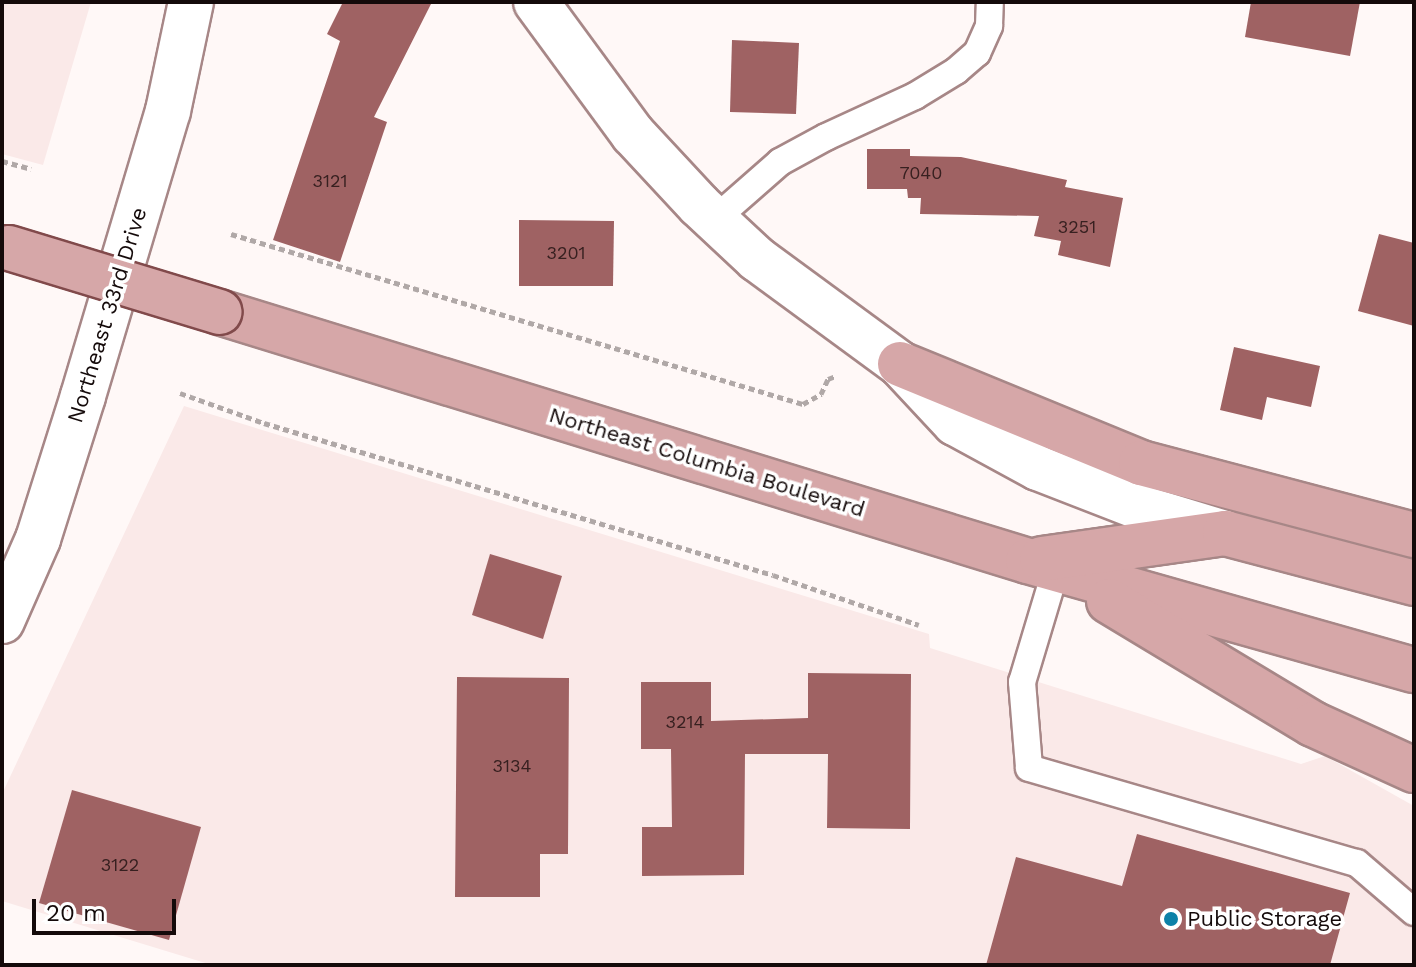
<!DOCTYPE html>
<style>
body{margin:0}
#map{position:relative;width:1416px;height:967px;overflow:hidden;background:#fff8f7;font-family:"Work Sans",sans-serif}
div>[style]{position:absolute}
.built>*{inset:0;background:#fae9e8}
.building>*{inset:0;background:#9f6263}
.path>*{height:5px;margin-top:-2.5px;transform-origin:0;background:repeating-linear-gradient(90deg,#b0a8a7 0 6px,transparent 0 10px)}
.roads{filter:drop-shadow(2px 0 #a78787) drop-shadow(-2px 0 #a78787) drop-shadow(0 2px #a78787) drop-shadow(0 -2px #a78787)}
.lane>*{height:26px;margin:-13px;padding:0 13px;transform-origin:13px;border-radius:13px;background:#fff}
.secondary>*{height:44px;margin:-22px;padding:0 22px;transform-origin:22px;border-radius:22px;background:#fff}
.primary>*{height:44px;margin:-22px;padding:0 22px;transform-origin:22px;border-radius:22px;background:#d6a7a8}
.bridges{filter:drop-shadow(2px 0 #814a4b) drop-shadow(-2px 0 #814a4b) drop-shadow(0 2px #814a4b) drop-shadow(0 -2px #814a4b)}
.primary-bridge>*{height:44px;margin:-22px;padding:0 22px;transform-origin:22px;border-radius:22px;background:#d6a7a8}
.dots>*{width:22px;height:22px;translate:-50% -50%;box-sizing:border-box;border:4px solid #fff;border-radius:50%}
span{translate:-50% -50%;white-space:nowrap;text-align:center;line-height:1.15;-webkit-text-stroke:7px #fff;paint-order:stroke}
.number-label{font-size:18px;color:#372020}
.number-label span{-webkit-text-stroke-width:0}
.street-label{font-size:22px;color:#140a0a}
.poi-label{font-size:22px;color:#140a0a}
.left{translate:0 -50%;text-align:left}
.frame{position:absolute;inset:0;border:4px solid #140a0a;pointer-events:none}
.scale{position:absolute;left:32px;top:899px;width:144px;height:36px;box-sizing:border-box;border:4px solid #140a0a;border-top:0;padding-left:10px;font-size:24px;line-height:28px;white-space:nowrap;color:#140a0a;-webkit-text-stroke:6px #fff;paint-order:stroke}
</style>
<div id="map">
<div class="built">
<i style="clip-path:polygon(2px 2px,91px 2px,43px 165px,2px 154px)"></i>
<i style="clip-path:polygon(184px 406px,929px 634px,930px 648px,1301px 764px,1325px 756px,1414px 806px,1414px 965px,212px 965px,2px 901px,2px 794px)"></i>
</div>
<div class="building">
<i style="clip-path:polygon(343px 2px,432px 2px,374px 117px,387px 122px,340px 262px,273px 240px,340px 41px,327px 34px)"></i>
<i style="clip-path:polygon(1251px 2px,1360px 2px,1350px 56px,1245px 37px)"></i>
<i style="clip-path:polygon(732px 40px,799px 43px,796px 114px,730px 112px)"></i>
<i style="clip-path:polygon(867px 149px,910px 149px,910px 156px,961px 157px,1067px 180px,1065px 187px,1123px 198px,1110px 267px,1058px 255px,1061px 241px,1034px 236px,1039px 216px,920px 214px,921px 198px,908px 198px,907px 189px,867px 189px)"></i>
<i style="clip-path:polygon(519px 220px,614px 221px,613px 286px,519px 286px)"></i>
<i style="clip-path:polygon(1379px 234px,1414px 243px,1414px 326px,1358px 311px)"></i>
<i style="clip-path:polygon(1234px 347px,1320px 366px,1311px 407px,1267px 397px,1262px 420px,1220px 410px)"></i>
<i style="clip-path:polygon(490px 554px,562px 576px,543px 639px,472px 615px)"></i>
<i style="clip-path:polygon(808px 673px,911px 674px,910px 829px,827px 828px,828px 754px,745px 754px,744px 875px,642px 876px,642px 827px,672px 827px,671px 749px,641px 749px,641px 682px,711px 682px,711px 721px,808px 718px)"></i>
<i style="clip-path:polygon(457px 677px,569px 678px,568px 854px,540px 854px,540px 897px,455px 897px)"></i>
<i style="clip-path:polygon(72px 790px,201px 827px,169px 940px,39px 903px)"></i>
<i style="clip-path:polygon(1137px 834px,1350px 893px,1330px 965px,986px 965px,1016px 857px,1122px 886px)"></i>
</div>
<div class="path">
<i style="left:2px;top:161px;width:30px;rotate:15deg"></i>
<i style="left:231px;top:234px;width:597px;rotate:16.55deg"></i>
<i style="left:803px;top:404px;width:21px;rotate:-29deg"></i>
<i style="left:821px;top:394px;width:17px;rotate:-65deg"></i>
<i style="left:828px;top:379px;width:9px;rotate:-21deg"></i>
<i style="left:180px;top:393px;width:89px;rotate:19.7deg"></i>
<i style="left:264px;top:423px;width:531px;rotate:16.63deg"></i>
<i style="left:773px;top:575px;width:154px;rotate:18.9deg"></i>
</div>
<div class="roads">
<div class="lane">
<i style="left:714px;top:220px;width:88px;rotate:-41.3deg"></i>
<i style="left:780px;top:162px;width:52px;rotate:-28.5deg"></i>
<i style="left:826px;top:137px;width:98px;rotate:-24.7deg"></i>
<i style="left:915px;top:96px;width:48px;rotate:-31.4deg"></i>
<i style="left:956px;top:71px;width:28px;rotate:-41deg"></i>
<i style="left:977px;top:53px;width:30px;rotate:-66deg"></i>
<i style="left:989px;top:26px;width:24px;rotate:-88deg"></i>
<i style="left:1056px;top:569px;width:118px;rotate:106.7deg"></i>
<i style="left:1022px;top:682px;width:86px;rotate:85.3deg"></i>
<i style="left:1029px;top:768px;width:341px;rotate:16.2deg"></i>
<i style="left:1357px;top:863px;width:75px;rotate:40.7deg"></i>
</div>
<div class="secondary">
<i style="left:536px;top:2px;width:164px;rotate:53.7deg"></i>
<i style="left:633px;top:134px;width:97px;rotate:47.1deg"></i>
<i style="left:699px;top:205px;width:79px;rotate:43deg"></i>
<i style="left:757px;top:259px;width:177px;rotate:36.3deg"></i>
<i style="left:900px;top:364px;width:81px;rotate:47deg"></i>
<i style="left:955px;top:423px;width:94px;rotate:28.5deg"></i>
<i style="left:1038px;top:468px;width:105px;rotate:21.2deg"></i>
<i style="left:1136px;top:506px;width:93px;rotate:16.9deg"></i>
<i style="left:2px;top:621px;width:90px;rotate:-66.3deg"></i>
<i style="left:38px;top:539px;width:150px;rotate:-72.5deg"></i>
<i style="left:83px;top:396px;width:297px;rotate:-73.4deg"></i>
<i style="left:168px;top:111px;width:111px;rotate:-78.1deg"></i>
</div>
<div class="primary">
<i style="left:219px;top:312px;width:846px;rotate:17.11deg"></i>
<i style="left:1028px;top:561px;width:401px;rotate:15.8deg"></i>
<i style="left:900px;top:364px;width:261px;rotate:22.3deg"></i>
<i style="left:1141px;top:463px;width:282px;rotate:14.8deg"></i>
<i style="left:1042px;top:559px;width:185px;rotate:-8.1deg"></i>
<i style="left:1225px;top:533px;width:196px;rotate:14.8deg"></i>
<i style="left:1109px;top:601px;width:238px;rotate:31.1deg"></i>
<i style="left:1313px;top:724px;width:111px;rotate:24.5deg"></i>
</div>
</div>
<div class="bridges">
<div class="primary-bridge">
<i style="left:9px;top:248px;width:220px;rotate:16.9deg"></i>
</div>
</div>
<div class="dots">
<i style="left:1171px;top:919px;background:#0d81a8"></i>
</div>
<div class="number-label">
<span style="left:921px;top:173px">7040</span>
<span style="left:330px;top:181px">3121</span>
<span style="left:1077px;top:227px">3251</span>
<span style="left:566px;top:253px">3201</span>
<span style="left:685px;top:722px">3214</span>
<span style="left:512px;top:766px">3134</span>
<span style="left:120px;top:865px">3122</span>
</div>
<div class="street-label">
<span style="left:107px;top:315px;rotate:-73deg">Northeast 33rd Drive</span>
<span style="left:707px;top:462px;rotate:17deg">Northeast Columbia Boulevard</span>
</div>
<div class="poi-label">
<span class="left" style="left:1187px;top:919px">Public Storage</span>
</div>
<div class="frame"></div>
<div class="scale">20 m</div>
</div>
